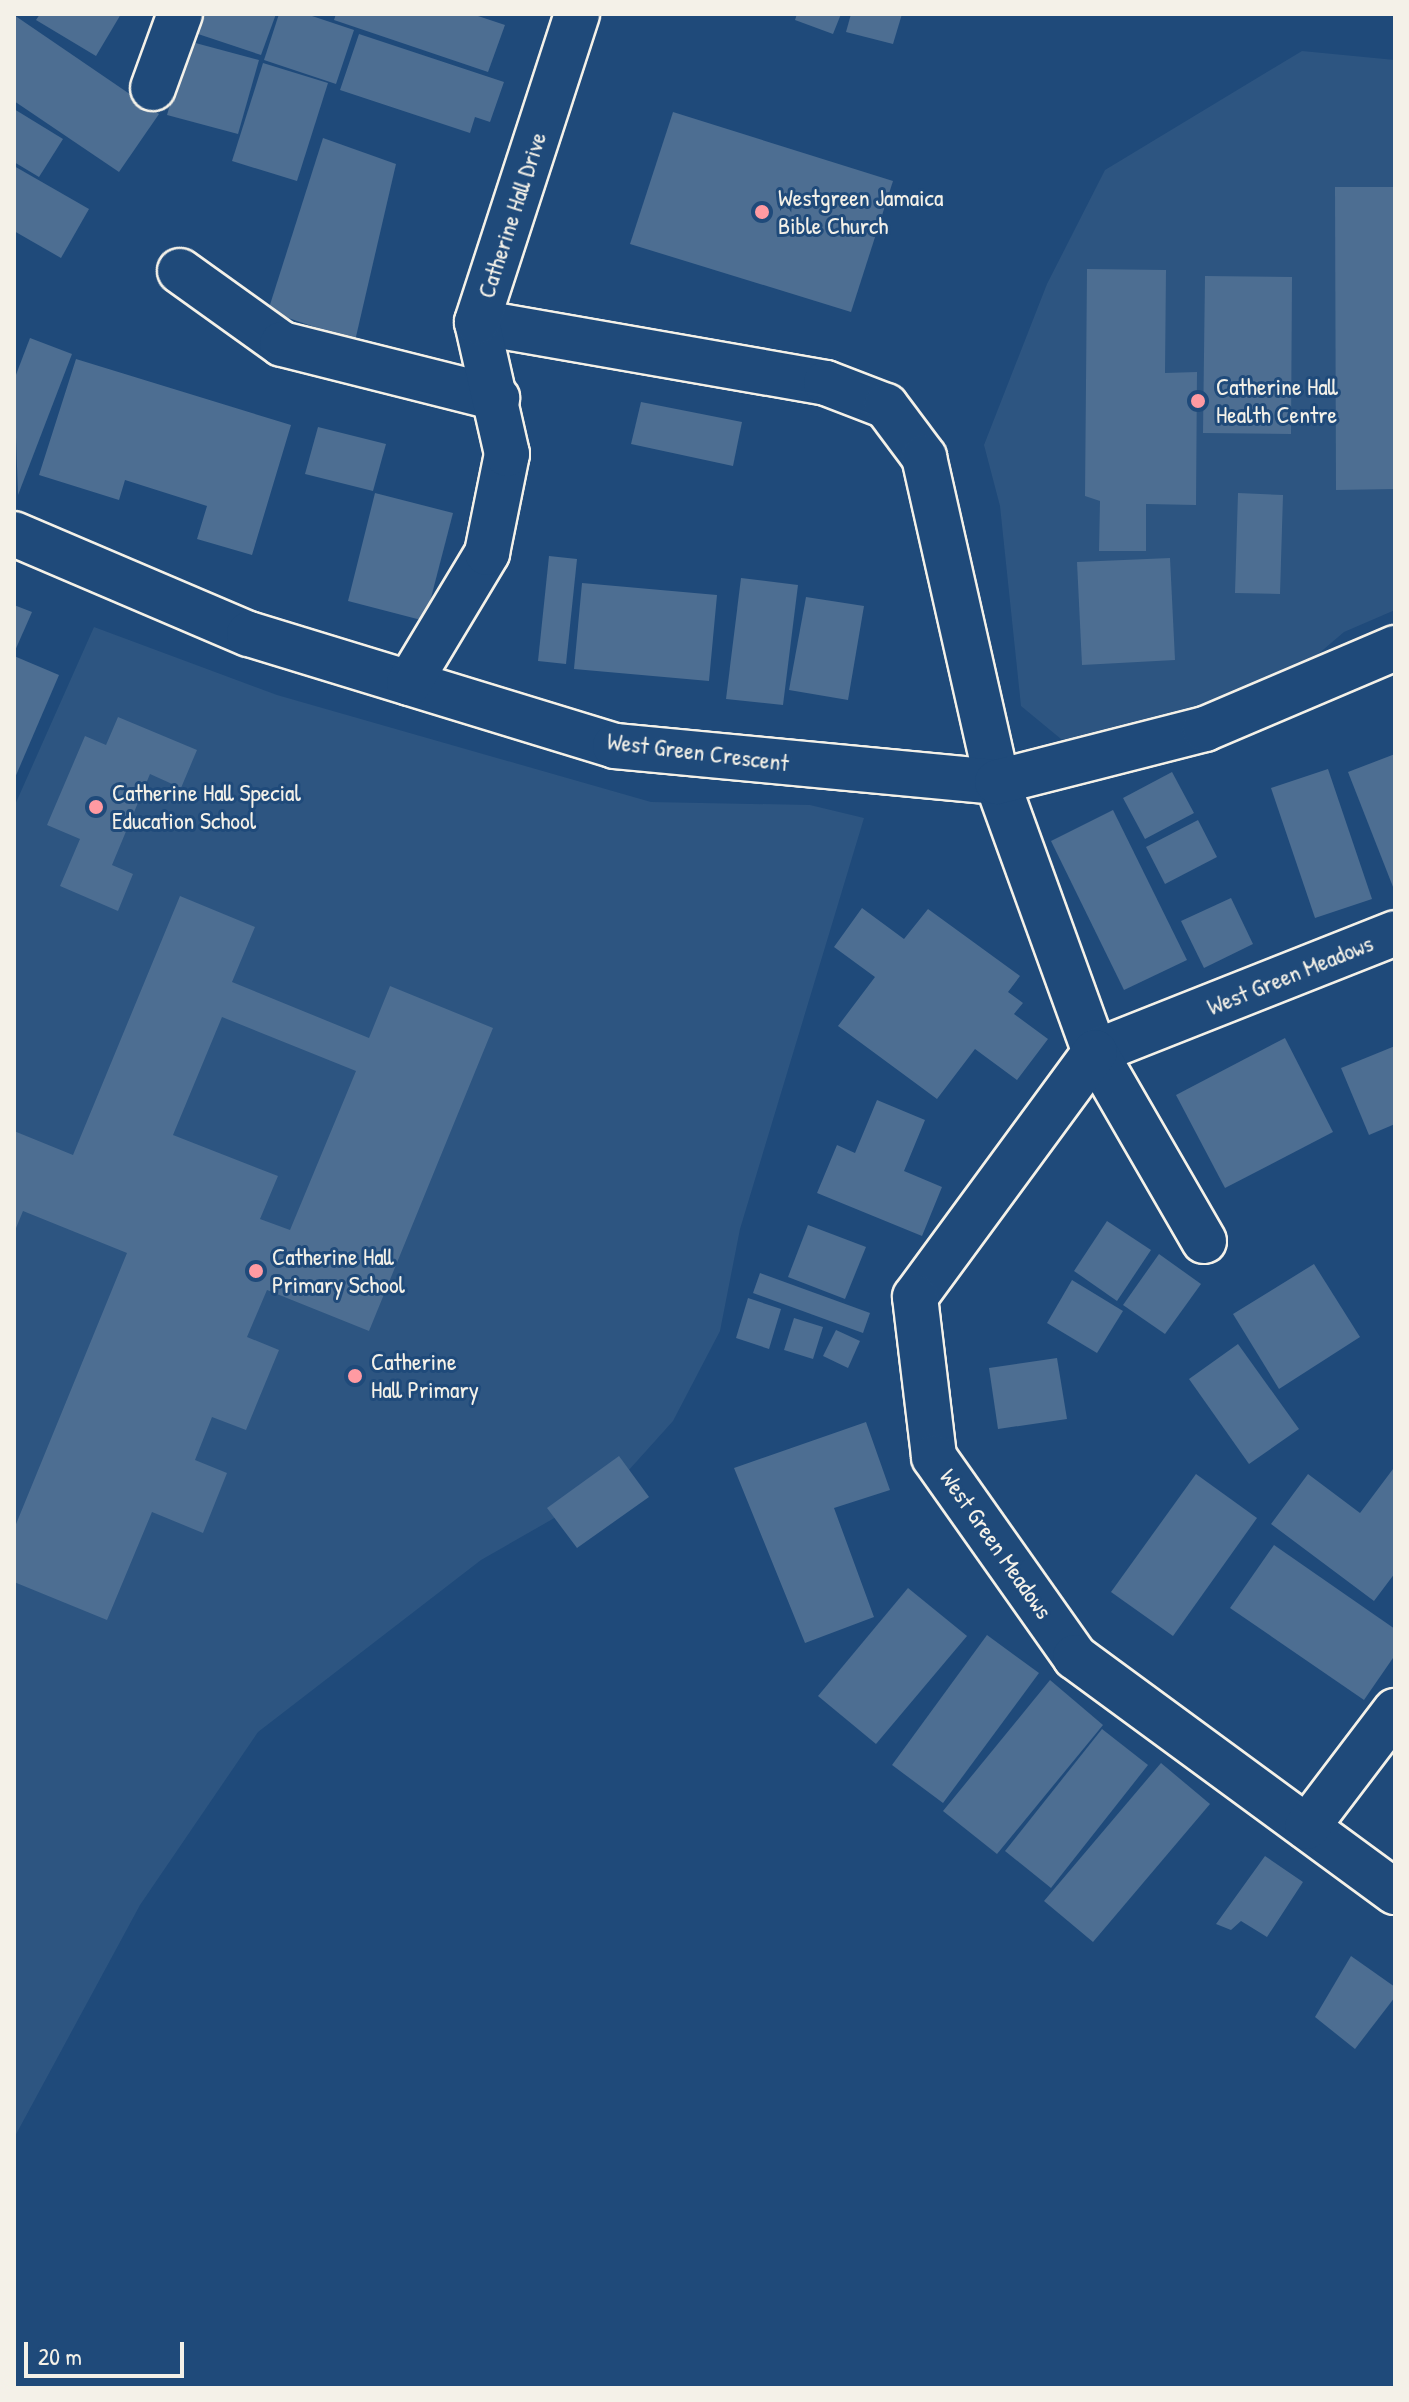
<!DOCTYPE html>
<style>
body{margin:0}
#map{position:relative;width:1409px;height:2402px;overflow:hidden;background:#1f4a7a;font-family:"Patrick Hand",sans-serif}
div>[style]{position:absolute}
.built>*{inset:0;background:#2d5581}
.building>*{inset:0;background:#4d6e92}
.roads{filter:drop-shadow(2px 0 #f4f1e8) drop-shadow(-2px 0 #f4f1e8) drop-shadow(0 2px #f4f1e8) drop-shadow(0 -2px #f4f1e8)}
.street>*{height:44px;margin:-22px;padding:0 22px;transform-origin:22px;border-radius:22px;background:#1f4a7a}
.dots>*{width:22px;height:22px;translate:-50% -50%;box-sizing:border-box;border:4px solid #1f4a7a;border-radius:50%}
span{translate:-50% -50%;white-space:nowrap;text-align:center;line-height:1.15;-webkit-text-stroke:6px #1f4a7a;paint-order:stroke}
.poi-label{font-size:24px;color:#f4f1e8}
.left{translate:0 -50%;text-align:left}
.street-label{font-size:24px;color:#f4f1e8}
.frame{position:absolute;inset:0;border:16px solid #f4f1e8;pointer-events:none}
.scale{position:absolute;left:24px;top:2342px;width:160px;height:36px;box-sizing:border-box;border:4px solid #f4f1e8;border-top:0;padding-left:10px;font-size:24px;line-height:28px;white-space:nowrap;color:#f4f1e8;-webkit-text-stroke:6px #1f4a7a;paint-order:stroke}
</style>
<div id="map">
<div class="built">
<i style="clip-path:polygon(1302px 51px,1395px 60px,1395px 610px,1344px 632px,1257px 706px,1121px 750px,1061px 739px,1021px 706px,1000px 506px,984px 445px,1047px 284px,1105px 170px)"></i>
<i style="clip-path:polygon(94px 627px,277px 695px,651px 802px,810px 805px,864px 818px,740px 1229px,720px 1331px,673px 1421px,619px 1481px,481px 1560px,258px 1732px,140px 1905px,14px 2138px,14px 807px)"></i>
</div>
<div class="building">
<i style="clip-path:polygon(40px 14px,121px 14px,96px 56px,36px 20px)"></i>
<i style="clip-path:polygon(192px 14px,276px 14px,261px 55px,186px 30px)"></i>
<i style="clip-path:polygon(279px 14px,306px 14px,354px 30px,336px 84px,264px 60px)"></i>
<i style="clip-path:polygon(336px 14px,472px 14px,505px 25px,488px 72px,334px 20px)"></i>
<i style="clip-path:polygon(797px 14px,841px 14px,833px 34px,795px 20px)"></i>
<i style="clip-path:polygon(851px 14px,902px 14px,893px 44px,846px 32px)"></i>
<i style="clip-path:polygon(14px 15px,159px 114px,119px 172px,14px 101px)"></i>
<i style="clip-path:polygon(359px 34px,504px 82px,490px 122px,475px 117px,470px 133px,340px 90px)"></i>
<i style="clip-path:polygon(188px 41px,259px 60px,238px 134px,167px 115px)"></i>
<i style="clip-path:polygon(263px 63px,328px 83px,297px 181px,232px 161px)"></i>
<i style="clip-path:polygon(14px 109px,63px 139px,39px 177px,14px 162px)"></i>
<i style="clip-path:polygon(673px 112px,893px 181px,851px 312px,630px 244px)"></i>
<i style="clip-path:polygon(323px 138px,396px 164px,355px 341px,268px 311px)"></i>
<i style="clip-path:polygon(14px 166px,89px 209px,61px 258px,14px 231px)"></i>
<i style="clip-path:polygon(1335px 187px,1395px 187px,1395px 489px,1336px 490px)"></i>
<i style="clip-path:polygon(1087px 269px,1166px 270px,1165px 373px,1197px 372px,1196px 505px,1146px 504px,1146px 551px,1099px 551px,1100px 501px,1085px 496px)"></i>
<i style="clip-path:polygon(1205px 276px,1292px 277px,1291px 434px,1203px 433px)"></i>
<i style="clip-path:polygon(30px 338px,72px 354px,18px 495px,14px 380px)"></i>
<i style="clip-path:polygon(76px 359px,291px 425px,252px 555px,197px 539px,207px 506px,125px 480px,119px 500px,39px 475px)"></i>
<i style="clip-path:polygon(641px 402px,742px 422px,733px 466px,631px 444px)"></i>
<i style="clip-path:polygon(318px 427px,386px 444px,373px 491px,305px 474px)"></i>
<i style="clip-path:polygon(375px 493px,453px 513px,425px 621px,348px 601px)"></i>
<i style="clip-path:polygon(1238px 493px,1283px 495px,1280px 594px,1235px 593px)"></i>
<i style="clip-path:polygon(549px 556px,577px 559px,566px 664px,538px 661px)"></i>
<i style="clip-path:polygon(1170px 558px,1175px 660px,1082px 665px,1077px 562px)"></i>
<i style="clip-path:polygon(741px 578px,798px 585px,783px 705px,726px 699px)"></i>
<i style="clip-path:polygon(582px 583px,717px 595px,709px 681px,574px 669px)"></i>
<i style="clip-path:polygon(806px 597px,864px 606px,848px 700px,789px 690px)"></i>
<i style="clip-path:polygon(14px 605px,32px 612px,14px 653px)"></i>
<i style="clip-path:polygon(14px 656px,59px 675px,14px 780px)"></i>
<i style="clip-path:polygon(118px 717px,197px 750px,181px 788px,150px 774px,112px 865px,133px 874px,118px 911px,60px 886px,80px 839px,47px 825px,85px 736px,106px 745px)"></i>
<i style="clip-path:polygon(1395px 754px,1395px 892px,1348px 772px)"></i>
<i style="clip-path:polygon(1328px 769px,1372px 899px,1315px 918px,1271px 788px)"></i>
<i style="clip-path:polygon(1172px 772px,1194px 813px,1145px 839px,1123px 798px)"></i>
<i style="clip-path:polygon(1113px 810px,1187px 960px,1124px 990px,1051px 841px)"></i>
<i style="clip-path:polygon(1198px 820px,1217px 857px,1165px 884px,1146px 847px)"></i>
<i style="clip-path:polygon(evenodd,180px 896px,255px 927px,232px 982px,369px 1038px,390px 986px,493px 1028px,369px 1331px,267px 1290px,247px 1337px,279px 1350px,246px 1430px,212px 1417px,195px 1460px,227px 1473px,203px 1533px,152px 1512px,107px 1620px,14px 1582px,14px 1529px,127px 1253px,23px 1211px,14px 1233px,14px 1131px,73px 1155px,180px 896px,222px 1017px,356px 1071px,290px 1230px,260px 1219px,278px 1176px,173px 1135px,222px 1017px)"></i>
<i style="clip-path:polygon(1231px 898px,1253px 944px,1204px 968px,1181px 921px)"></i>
<i style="clip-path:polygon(862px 908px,904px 939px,928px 909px,1020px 976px,1008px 992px,1023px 1003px,1014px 1014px,1048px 1039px,1017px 1080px,975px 1049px,937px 1099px,838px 1026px,875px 977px,834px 947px)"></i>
<i style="clip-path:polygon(1285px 1038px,1333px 1132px,1225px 1188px,1176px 1095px)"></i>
<i style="clip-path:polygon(1395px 1046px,1395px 1124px,1369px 1135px,1341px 1068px)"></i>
<i style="clip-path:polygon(877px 1100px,925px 1120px,904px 1171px,942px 1187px,922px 1236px,817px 1193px,837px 1145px,855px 1153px)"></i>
<i style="clip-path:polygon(1107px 1221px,1151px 1250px,1117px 1301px,1074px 1271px)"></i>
<i style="clip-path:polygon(808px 1225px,866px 1247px,845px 1299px,788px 1277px)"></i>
<i style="clip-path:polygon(1159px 1254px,1201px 1284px,1165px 1334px,1123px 1305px)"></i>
<i style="clip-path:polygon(1314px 1264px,1360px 1337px,1279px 1389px,1233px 1314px)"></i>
<i style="clip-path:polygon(760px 1273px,870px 1313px,863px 1333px,753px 1293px)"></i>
<i style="clip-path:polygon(1072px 1280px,1123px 1311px,1097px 1353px,1047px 1323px)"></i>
<i style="clip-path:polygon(748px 1298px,781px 1309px,769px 1349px,736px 1338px)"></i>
<i style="clip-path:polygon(794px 1318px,823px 1327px,813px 1359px,784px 1350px)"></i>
<i style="clip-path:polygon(836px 1330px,860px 1341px,848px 1368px,823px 1356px)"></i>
<i style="clip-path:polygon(1238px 1344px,1299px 1429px,1249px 1464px,1189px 1379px)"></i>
<i style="clip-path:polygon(1057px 1358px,1067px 1419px,998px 1429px,989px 1368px)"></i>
<i style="clip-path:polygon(866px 1422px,890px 1490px,834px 1508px,874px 1617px,805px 1643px,734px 1468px)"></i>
<i style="clip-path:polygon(619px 1456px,649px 1497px,577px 1548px,547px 1508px)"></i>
<i style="clip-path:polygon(1393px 1469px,1395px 1573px,1374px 1601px,1271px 1524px,1308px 1474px,1360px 1513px)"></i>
<i style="clip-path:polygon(1196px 1474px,1257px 1518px,1173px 1636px,1111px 1592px)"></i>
<i style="clip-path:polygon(1274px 1545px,1395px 1629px,1395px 1655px,1364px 1700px,1230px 1608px)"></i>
<i style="clip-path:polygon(908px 1588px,967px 1636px,876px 1744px,818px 1696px)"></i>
<i style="clip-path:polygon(987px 1635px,1039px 1673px,943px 1803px,892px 1765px)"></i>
<i style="clip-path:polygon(1050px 1680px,1103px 1725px,997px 1854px,943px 1811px)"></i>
<i style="clip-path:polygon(1102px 1729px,1148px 1765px,1051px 1888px,1005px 1851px)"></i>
<i style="clip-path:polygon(1161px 1763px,1210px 1804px,1093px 1942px,1044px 1901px)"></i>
<i style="clip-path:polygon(1265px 1856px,1303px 1882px,1267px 1937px,1241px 1921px,1231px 1930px,1216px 1924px)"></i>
<i style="clip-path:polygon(1351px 1956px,1395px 1987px,1395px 1997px,1355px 2049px,1315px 2017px)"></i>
</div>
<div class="roads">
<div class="street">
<i style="left:153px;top:88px;width:79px;rotate:-70deg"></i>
<i style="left:180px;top:271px;width:125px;rotate:35.6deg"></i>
<i style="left:282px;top:344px;width:222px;rotate:14.1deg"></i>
<i style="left:477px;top:322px;width:354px;rotate:9.9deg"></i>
<i style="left:826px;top:383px;width:64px;rotate:21deg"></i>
<i style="left:886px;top:406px;width:64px;rotate:53.3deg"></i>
<i style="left:924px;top:457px;width:333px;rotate:77.3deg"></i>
<i style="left:997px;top:782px;width:287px;rotate:70.1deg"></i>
<i style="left:1095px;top:1052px;width:323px;rotate:-21.6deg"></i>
<i style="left:14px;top:534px;width:255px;rotate:23.1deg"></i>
<i style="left:249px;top:634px;width:383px;rotate:17deg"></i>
<i style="left:615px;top:746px;width:384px;rotate:5.4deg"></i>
<i style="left:997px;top:782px;width:215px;rotate:-14.3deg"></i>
<i style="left:1205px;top:729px;width:207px;rotate:-23.1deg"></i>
<i style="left:409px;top:683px;width:152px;rotate:-59deg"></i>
<i style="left:487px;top:553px;width:101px;rotate:-78.6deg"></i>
<i style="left:507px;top:454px;width:135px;rotate:-102.8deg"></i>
<i style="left:477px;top:322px;width:324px;rotate:-72deg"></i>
<i style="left:1204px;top:1241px;width:218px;rotate:-120deg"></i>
<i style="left:1095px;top:1052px;width:304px;rotate:126.3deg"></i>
<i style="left:915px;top:1297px;width:161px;rotate:83.2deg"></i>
<i style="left:934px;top:1457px;width:245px;rotate:54.8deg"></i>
<i style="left:1075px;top:1657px;width:397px;rotate:36.3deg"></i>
<i style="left:1307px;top:1827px;width:146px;rotate:-52.8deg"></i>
</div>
</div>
<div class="dots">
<i style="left:762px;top:212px;background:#ff9aa2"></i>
<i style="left:1198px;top:401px;background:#ff9aa2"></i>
<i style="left:96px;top:807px;background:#ff9aa2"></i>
<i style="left:256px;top:1271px;background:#ff9aa2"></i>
<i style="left:355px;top:1376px;background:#ff9aa2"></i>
</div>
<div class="poi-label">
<span class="left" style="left:778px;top:212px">Westgreen Jamaica<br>Bible Church</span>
<span class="left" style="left:1216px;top:401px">Catherine Hall<br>Health Centre</span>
<span class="left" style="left:112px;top:807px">Catherine Hall Special<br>Education School</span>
<span class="left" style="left:272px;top:1271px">Catherine Hall<br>Primary School</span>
<span class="left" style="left:371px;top:1376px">Catherine<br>Hall Primary</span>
</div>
<div class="street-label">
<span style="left:512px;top:215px;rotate:-72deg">Catherine Hall Drive</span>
<span style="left:698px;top:752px;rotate:7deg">West Green Crescent</span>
<span style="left:1290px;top:975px;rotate:-22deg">West Green Meadows</span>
<span style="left:996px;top:1544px;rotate:55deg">West Green Meadows</span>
</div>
<div class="frame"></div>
<div class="scale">20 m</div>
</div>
